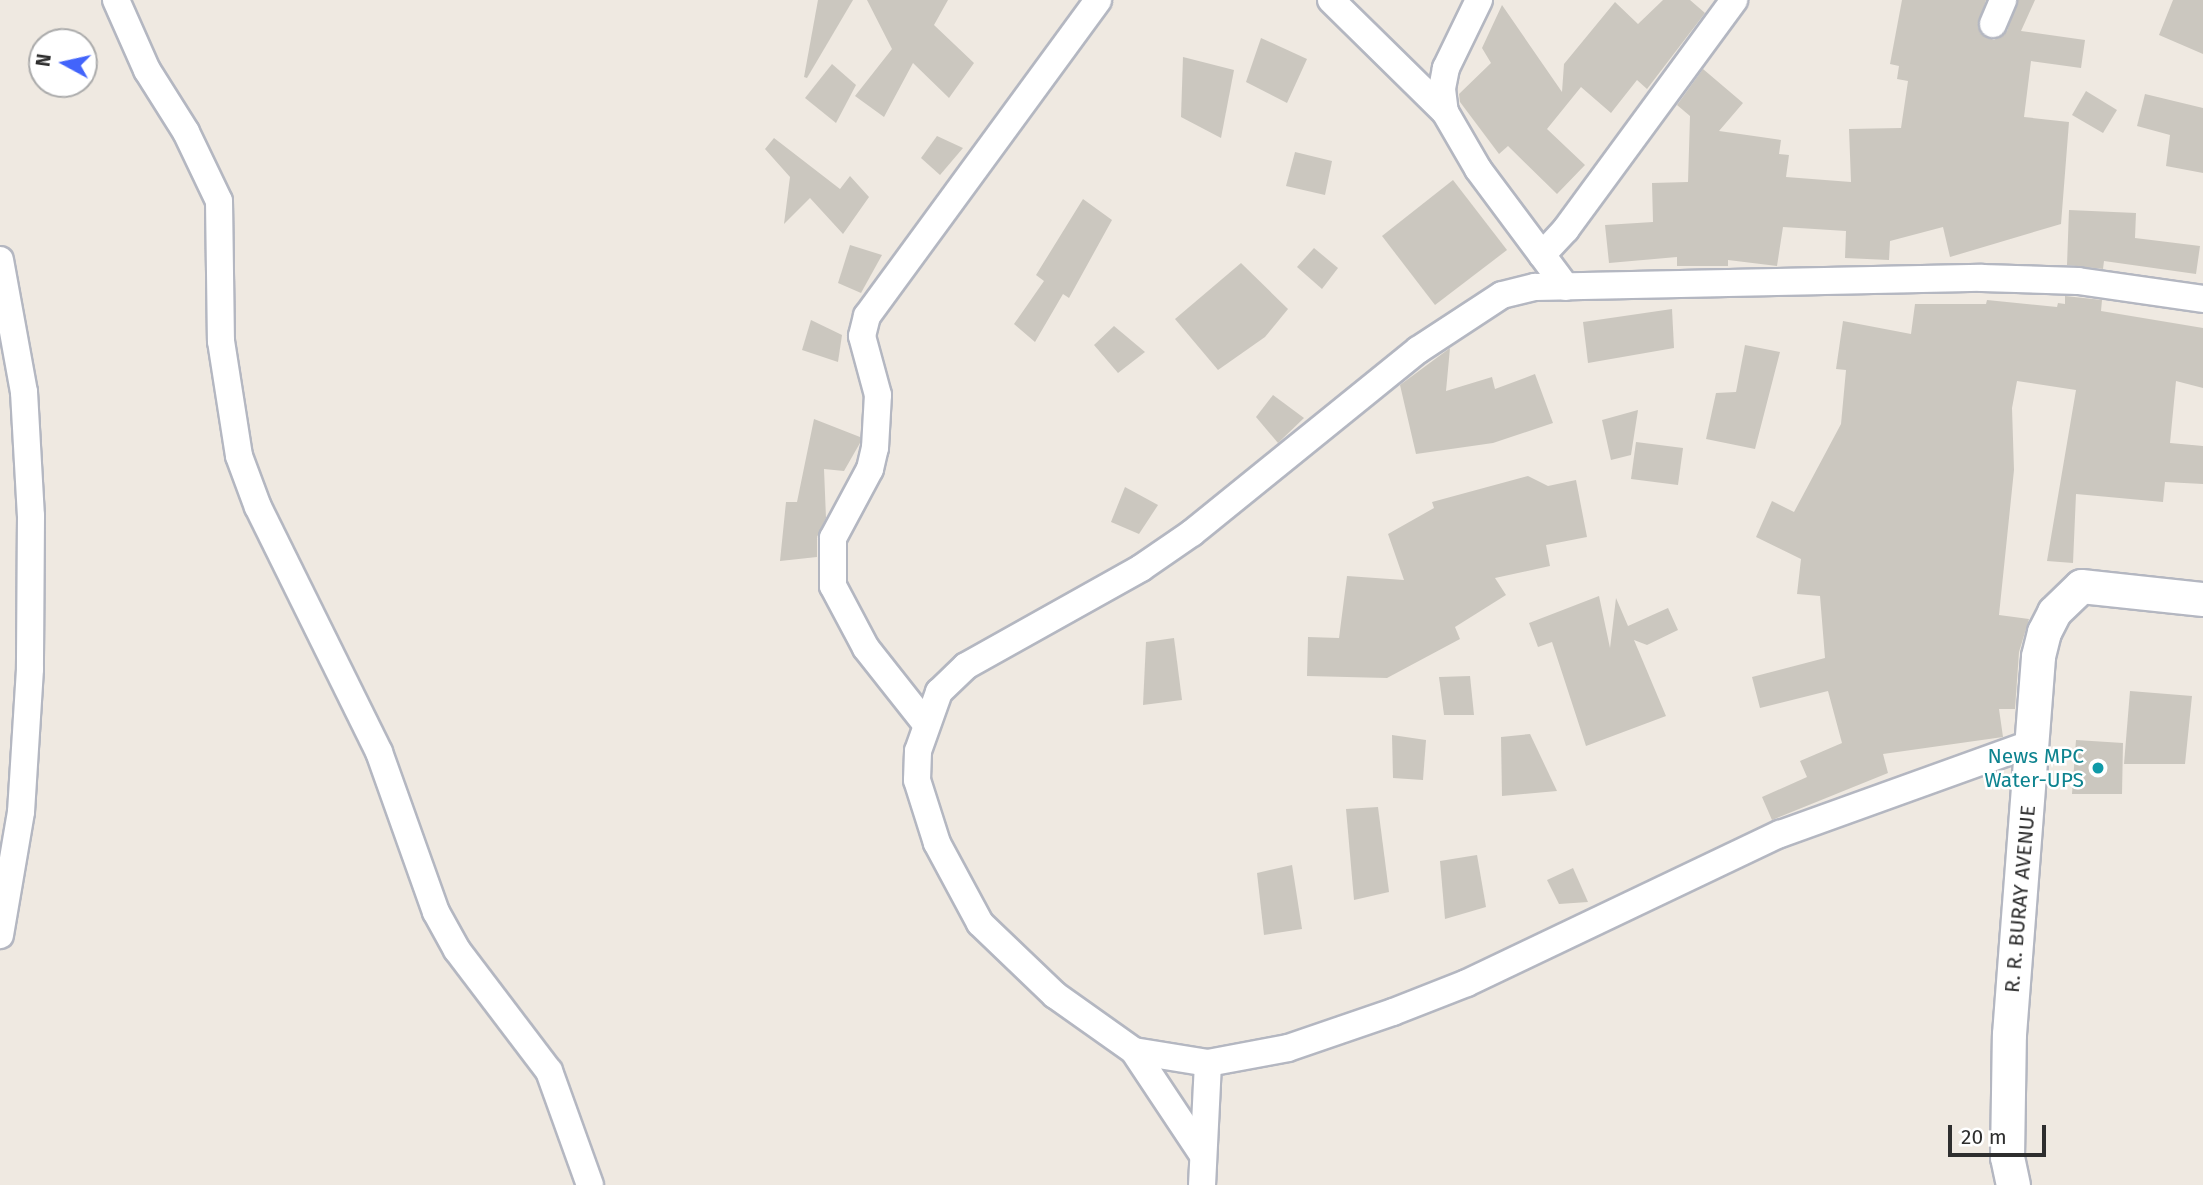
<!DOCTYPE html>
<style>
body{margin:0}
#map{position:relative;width:2203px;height:1185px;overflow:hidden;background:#efe9e1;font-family:"Fira Sans",sans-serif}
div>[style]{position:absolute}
.building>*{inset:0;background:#cbc7bf}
.roads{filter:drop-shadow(2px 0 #b4b7c1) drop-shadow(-2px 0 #b4b7c1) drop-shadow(0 2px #b4b7c1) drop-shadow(0 -2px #b4b7c1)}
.minor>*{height:26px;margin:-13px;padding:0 13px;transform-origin:13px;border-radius:13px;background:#fff}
.tertiary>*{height:33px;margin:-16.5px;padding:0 16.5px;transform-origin:16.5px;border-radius:16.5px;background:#fff}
.dots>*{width:19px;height:19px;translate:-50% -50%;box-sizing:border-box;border:4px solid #fff;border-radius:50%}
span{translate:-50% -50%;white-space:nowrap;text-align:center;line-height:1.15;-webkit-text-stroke:5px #fff;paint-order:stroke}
.culture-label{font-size:21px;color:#0d838f}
.right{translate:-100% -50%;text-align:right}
.street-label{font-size:21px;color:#2e2e2e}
.north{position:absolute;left:28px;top:28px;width:70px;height:70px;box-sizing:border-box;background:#fff;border:2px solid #ababab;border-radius:50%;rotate:278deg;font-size:19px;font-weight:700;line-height:28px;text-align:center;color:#2e2e2e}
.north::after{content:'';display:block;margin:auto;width:24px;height:32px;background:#4264fb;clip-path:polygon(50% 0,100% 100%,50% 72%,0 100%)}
.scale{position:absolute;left:1948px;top:1125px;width:98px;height:32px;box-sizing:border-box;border:4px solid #2e2e2e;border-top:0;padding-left:9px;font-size:21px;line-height:24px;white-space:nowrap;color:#2e2e2e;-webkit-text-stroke:5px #fff;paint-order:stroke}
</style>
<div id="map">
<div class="building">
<i style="clip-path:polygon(818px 0,853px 0,807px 78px,804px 77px)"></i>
<i style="clip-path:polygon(867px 0,948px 0,934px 25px,974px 63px,949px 98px,913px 63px,884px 117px,855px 96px,892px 49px)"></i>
<i style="clip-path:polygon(1663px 0,1690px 0,1705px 13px,1647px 89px,1637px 80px,1611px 113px,1581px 87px,1547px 129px,1585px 165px,1557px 194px,1508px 146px,1499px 154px,1460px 102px,1459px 94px,1491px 63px,1482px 48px,1502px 5px,1562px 92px,1564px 64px,1615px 2px,1638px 24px)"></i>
<i style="clip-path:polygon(1902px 0,1986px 0,1978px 27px,1981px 34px,1994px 40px,2007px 31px,2018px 0,2035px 0,2021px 31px,2085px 40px,2081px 68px,2031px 61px,2024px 117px,2069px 122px,2061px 224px,1950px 257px,1943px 227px,1890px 241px,1889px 260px,1845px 258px,1846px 231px,1783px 227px,1777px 266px,1728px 260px,1728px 266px,1677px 266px,1677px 257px,1609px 263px,1605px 225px,1653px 222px,1652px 183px,1688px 182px,1690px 116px,1677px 105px,1703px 69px,1743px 103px,1719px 131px,1781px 140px,1779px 154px,1789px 155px,1786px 177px,1851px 182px,1849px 129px,1901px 128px,1908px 81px,1897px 79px,1899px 66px,1890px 64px)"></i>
<i style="clip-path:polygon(2173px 0,2203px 0,2203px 54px,2159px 35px)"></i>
<i style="clip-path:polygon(1261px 38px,1307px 59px,1287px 103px,1246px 82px)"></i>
<i style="clip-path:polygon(1183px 57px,1234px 70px,1221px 138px,1181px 117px)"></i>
<i style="clip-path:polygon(832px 64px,856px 85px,836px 123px,805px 98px)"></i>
<i style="clip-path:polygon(2086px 91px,2117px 110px,2103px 133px,2072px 115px)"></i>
<i style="clip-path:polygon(2145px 94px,2203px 108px,2203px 173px,2166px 166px,2170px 135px,2137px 126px)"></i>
<i style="clip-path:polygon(937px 136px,963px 148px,940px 175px,921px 158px)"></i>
<i style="clip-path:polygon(774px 138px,840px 189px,850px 176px,869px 197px,843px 234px,810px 198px,784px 224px,790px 177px,765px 149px)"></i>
<i style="clip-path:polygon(1295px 152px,1332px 161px,1325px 195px,1286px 186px)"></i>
<i style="clip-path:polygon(1453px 180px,1507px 250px,1435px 305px,1382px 236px)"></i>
<i style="clip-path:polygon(1083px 199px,1112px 220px,1069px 298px,1063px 294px,1035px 342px,1014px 324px,1044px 281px,1036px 275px)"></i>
<i style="clip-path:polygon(2069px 210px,2136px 213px,2135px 238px,2200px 246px,2196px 274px,2104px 261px,2103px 269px,2067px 265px)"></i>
<i style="clip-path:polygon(850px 245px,882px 255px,861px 293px,838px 283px)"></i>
<i style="clip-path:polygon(1314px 248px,1338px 268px,1322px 289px,1297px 267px)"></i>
<i style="clip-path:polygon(1241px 263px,1288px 309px,1265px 337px,1218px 370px,1175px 319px)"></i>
<i style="clip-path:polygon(2065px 296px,2102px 300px,2101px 311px,2203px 328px,2203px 388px,2176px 381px,2170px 443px,2203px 446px,2203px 484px,2165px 482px,2163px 502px,2076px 494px,2073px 563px,2047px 561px,2076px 390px,2017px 381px,2012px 408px,2014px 470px,1999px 615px,2029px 619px,2019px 652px,2015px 709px,1999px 709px,2003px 737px,1883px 754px,1888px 773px,1772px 820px,1762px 797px,1807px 777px,1800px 761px,1842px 743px,1828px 691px,1760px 708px,1752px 677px,1825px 658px,1820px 596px,1797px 594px,1801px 559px,1756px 537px,1772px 501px,1794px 512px,1841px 424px,1846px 370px,1836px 369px,1843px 321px,1911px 334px,1915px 304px,1986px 304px,1987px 300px,2057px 307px,2058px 303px,2065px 304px)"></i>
<i style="clip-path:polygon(1672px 309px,1674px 348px,1588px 363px,1583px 322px)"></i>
<i style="clip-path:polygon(811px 320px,842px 335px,838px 362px,802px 350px)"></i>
<i style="clip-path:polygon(1114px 326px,1145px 352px,1118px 373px,1094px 345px)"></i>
<i style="clip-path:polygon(1745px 345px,1780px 352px,1755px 449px,1706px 439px,1716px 393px,1736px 392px)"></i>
<i style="clip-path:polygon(1450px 348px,1446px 391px,1492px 377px,1495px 389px,1535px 374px,1553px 423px,1493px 443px,1416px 454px,1400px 385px)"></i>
<i style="clip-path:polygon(1273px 395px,1304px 418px,1278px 443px,1256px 417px)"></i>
<i style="clip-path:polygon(1638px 410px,1631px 455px,1611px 460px,1602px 420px)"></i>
<i style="clip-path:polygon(814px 419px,860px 437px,860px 443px,844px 471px,824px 469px,826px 518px,817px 537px,817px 557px,780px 561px,786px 502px,797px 502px)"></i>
<i style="clip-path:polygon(1636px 442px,1683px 448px,1678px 485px,1631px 479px)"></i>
<i style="clip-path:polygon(1528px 476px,1548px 486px,1576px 480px,1587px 537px,1546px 545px,1550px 566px,1495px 578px,1506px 595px,1455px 627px,1460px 639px,1387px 678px,1307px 676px,1308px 637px,1339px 638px,1347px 576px,1404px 580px,1388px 534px,1434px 508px,1432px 502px)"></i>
<i style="clip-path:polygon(1125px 487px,1158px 505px,1139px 534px,1111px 522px)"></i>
<i style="clip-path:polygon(1599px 596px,1610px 648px,1616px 598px,1628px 626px,1668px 608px,1678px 630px,1647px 645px,1634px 640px,1666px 716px,1586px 746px,1552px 642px,1538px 647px,1529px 623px)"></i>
<i style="clip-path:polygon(1174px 638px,1182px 700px,1143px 705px,1146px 642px)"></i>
<i style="clip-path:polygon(1470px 676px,1474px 715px,1444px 715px,1439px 677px)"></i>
<i style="clip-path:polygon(2130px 691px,2192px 696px,2185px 764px,2124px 764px)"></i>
<i style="clip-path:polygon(1530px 734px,1557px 791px,1502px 796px,1501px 737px)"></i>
<i style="clip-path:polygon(1392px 735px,1426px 740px,1423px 780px,1393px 778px)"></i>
<i style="clip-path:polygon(2076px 740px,2123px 743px,2122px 794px,2072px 794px)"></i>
<i style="clip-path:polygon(1378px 807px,1389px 892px,1354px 900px,1346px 809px)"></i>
<i style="clip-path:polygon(1477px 855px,1486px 907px,1445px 919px,1440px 861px)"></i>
<i style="clip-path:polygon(1292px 865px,1302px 929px,1264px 935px,1257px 873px)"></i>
<i style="clip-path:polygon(1573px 868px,1588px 902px,1559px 904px,1547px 880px)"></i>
</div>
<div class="roads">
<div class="minor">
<i style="left:116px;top:0;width:77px;rotate:66.1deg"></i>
<i style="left:147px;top:70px;width:73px;rotate:57.8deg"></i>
<i style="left:186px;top:132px;width:76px;rotate:64.4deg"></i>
<i style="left:219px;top:201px;width:140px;rotate:89.2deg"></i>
<i style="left:221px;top:341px;width:116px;rotate:81.1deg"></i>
<i style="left:239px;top:456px;width:54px;rotate:69.6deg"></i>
<i style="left:258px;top:507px;width:273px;rotate:63.7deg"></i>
<i style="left:379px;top:752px;width:170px;rotate:70.4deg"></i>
<i style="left:436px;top:912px;width:43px;rotate:61.1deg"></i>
<i style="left:457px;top:950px;width:152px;rotate:52.8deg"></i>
<i style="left:549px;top:1071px;width:121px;rotate:70.2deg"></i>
<i style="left:1331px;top:0;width:160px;rotate:44.5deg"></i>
<i style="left:1479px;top:0;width:76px;rotate:115.9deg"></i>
<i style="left:1446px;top:68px;width:21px;rotate:101deg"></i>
<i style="left:1442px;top:89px;width:23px;rotate:83deg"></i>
<i style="left:1445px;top:112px;width:66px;rotate:59.9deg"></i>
<i style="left:1478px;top:169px;width:147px;rotate:53.3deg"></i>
<i style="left:1993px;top:24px;width:26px;rotate:-67deg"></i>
<i style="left:1542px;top:255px;width:35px;rotate:-47deg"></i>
<i style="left:1566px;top:229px;width:284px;rotate:-53.7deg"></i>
<i style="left:0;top:260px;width:134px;rotate:79.7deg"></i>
<i style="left:24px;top:392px;width:124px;rotate:86.8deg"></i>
<i style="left:31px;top:516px;width:153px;rotate:90.4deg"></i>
<i style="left:30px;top:669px;width:143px;rotate:93.6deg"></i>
<i style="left:21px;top:812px;width:125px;rotate:99.7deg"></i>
<i style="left:926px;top:724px;width:97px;rotate:-128.3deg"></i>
<i style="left:866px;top:648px;width:70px;rotate:-118deg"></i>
<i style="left:833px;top:586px;width:48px;rotate:-90deg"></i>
<i style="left:833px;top:538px;width:78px;rotate:-61.8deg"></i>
<i style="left:870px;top:469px;width:22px;rotate:-77deg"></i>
<i style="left:875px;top:448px;width:53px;rotate:-86.8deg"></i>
<i style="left:878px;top:395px;width:61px;rotate:-105.2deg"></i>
<i style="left:862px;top:336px;width:21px;rotate:-76deg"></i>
<i style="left:867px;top:316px;width:391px;rotate:-53.8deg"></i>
<i style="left:1134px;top:1051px;width:75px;rotate:9.2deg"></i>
<i style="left:1208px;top:1063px;width:122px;rotate:92.8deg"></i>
<i style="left:1208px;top:1063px;width:81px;rotate:-10.6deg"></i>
<i style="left:1288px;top:1048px;width:111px;rotate:-18.9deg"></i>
<i style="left:1393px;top:1012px;width:79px;rotate:-21.4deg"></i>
<i style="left:1467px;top:983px;width:347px;rotate:-25.5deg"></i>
<i style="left:1780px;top:834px;width:269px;rotate:-19.8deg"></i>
<i style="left:1201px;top:1152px;width:121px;rotate:-123.6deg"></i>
<i style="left:1134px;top:1051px;width:97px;rotate:-144.7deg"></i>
<i style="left:1055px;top:995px;width:104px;rotate:-136.2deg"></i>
<i style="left:980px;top:923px;width:91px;rotate:-118.3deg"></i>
<i style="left:937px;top:843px;width:66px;rotate:-107.6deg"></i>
<i style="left:917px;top:780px;width:29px;rotate:-88deg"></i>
<i style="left:918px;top:751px;width:63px;rotate:-70.4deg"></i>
<i style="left:939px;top:692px;width:37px;rotate:-44deg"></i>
<i style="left:966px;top:666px;width:201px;rotate:-29.2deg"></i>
<i style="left:1141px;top:568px;width:62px;rotate:-34.5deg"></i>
<i style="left:1192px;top:533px;width:291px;rotate:-39deg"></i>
<i style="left:1418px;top:350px;width:100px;rotate:-33.2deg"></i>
<i style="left:1502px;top:295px;width:34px;rotate:-14deg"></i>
<i style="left:1535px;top:287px;width:447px;rotate:-1.2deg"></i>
<i style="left:1982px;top:278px;width:96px;rotate:1.8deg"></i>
<i style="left:2078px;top:281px;width:126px;rotate:8.2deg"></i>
</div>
<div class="tertiary">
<i style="left:2013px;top:1185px;width:29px;rotate:-102deg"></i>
<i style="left:2007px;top:1157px;width:123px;rotate:-89.1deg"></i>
<i style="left:2009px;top:1034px;width:379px;rotate:-85.6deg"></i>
<i style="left:2038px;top:656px;width:25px;rotate:-76deg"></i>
<i style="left:2044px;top:632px;width:22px;rotate:-63deg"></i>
<i style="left:2054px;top:612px;width:37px;rotate:-44deg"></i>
<i style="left:2081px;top:586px;width:123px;rotate:6.1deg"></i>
</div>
</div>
<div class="dots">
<i style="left:2098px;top:768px;background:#0f9aa8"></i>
</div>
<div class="culture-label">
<span class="right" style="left:2084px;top:768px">News MPC<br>Water-UPS</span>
</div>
<div class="street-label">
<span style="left:2020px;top:899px;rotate:-85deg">R. R. BURAY AVENUE</span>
</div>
<div class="north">N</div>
<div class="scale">20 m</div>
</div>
